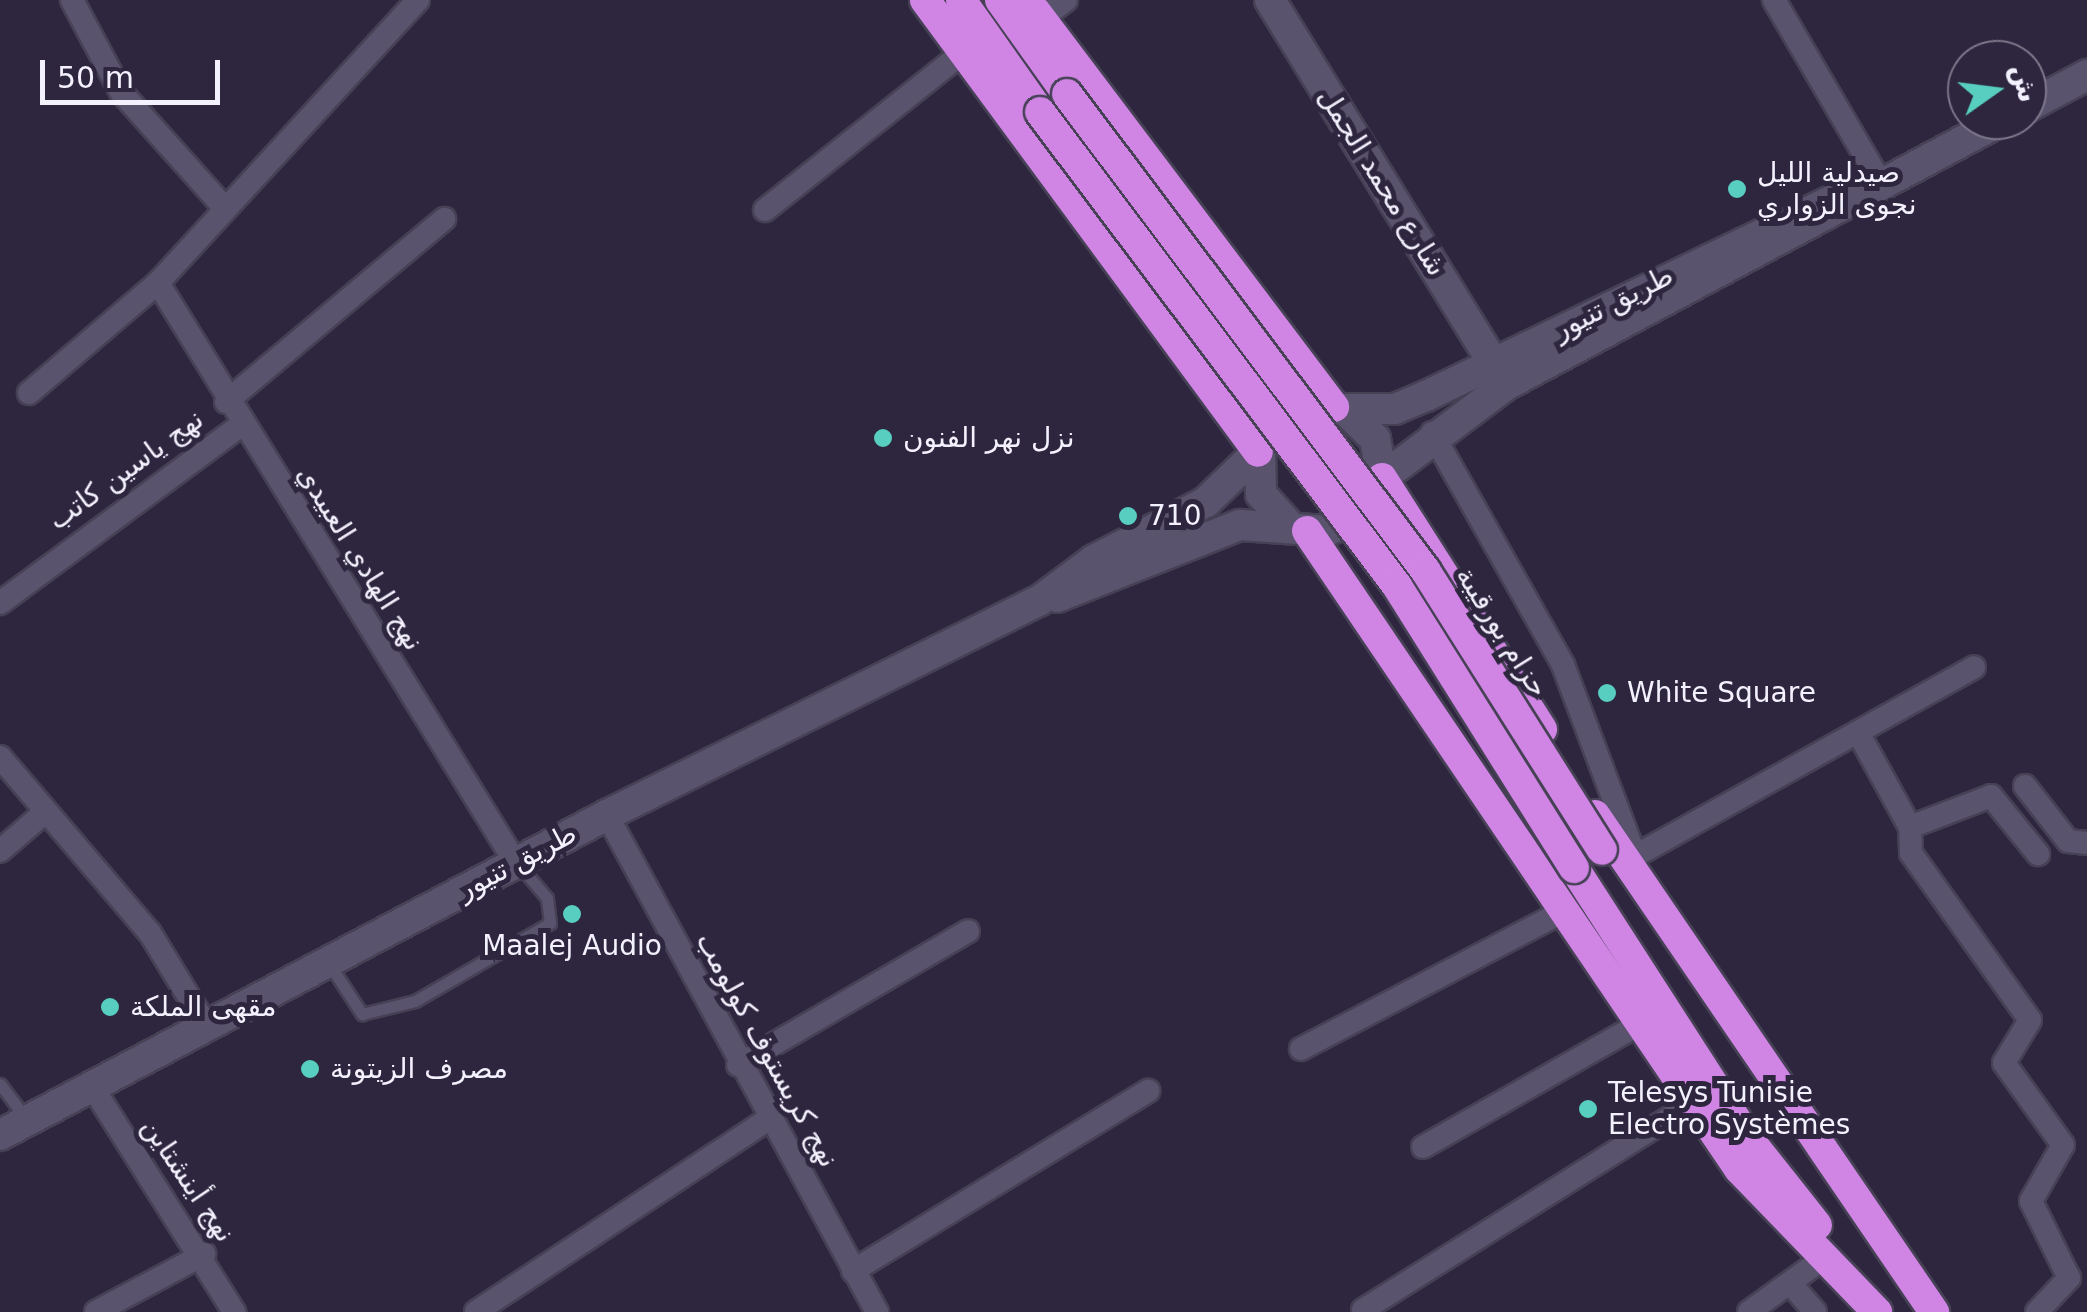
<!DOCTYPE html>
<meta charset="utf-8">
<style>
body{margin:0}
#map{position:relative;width:2087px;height:1312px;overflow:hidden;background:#2d263e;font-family:"DejaVu Sans",Vazirmatn,sans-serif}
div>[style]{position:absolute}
.roads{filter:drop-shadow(2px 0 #464155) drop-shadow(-2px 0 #464155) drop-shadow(0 2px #464155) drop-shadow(0 -2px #464155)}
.lane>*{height:11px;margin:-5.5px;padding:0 5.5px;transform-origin:5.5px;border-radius:5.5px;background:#5a536e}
.street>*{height:22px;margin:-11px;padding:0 11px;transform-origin:11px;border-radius:11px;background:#5a536e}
.secondary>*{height:30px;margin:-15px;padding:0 15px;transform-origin:15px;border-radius:15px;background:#5a536e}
.highway>*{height:30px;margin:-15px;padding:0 15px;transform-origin:15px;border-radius:15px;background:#d085e5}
.bridges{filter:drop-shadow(2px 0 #464155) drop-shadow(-2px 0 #464155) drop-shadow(0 2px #464155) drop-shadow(0 -2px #464155)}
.highway-bridge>*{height:30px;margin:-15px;padding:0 15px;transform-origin:15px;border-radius:15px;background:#d085e5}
.dots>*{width:28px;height:28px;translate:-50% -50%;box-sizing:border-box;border:5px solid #2d263e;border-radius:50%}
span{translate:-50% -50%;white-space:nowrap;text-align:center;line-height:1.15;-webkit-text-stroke:10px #2d263e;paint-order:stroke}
.poi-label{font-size:28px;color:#f4f1fe}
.left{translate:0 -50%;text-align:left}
.street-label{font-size:28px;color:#f4f1fe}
.north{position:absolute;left:1947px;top:40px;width:100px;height:100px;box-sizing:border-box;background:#2d263e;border:2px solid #7d778b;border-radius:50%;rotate:76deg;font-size:28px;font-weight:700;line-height:40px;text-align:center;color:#f4f1fe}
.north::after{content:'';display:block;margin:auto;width:35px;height:45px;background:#58cec0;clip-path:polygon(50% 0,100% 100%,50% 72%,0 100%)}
.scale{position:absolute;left:40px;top:60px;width:180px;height:45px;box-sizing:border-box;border:5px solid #f4f1fe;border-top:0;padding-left:12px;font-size:30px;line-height:35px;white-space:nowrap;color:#f4f1fe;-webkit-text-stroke:8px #2d263e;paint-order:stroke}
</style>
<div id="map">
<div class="roads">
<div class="lane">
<i style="left:330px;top:965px;width:59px;rotate:56.9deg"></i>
<i style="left:362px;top:1014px;width:55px;rotate:-13.8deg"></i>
<i style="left:415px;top:1001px;width:156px;rotate:-30deg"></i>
<i style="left:550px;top:923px;width:25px;rotate:-97deg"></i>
<i style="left:547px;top:898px;width:43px;rotate:-130.3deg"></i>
<i style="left:0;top:1084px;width:45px;rotate:53.1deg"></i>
</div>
<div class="street">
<i style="left:72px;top:0;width:104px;rotate:62deg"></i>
<i style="left:121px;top:92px;width:154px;rotate:48.2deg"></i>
<i style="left:418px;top:0;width:384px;rotate:132.6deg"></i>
<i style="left:158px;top:283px;width:682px;rotate:58.32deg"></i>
<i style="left:1774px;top:0;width:212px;rotate:59.7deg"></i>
<i style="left:1054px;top:9px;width:15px;rotate:-37deg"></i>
<i style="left:765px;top:210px;width:251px;rotate:-38.5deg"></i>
<i style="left:29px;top:393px;width:170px;rotate:-40.5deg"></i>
<i style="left:226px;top:402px;width:285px;rotate:-40deg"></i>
<i style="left:1432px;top:433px;width:266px;rotate:60.5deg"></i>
<i style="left:1563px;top:665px;width:204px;rotate:69.3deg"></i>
<i style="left:1635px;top:856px;width:10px;rotate:156deg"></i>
<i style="left:0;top:603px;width:300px;rotate:-36.4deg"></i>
<i style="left:1861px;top:738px;width:102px;rotate:61.2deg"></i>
<i style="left:0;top:757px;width:231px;rotate:49.6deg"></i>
<i style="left:150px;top:933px;width:108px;rotate:58.7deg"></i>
<i style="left:2025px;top:786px;width:70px;rotate:52deg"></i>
<i style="left:2068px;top:841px;width:19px;rotate:6deg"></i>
<i style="left:607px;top:815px;width:566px;rotate:61.49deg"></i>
<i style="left:0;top:851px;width:58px;rotate:-40.8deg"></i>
<i style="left:1635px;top:856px;width:388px;rotate:-29.1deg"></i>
<i style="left:1301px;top:1049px;width:293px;rotate:-27.7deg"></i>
<i style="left:738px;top:1065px;width:266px;rotate:-30.2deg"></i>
<i style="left:90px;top:1083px;width:271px;rotate:57.8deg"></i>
<i style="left:1423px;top:1147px;width:247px;rotate:-29.6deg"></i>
<i style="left:853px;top:1271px;width:346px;rotate:-31.4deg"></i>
<i style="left:1790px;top:1283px;width:38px;rotate:49deg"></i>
<i style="left:1363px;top:1310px;width:390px;rotate:-32.1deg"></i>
<i style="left:96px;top:1312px;width:123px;rotate:-28.2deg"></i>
<i style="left:476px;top:1312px;width:351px;rotate:-33.4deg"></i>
<i style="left:1749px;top:1312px;width:92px;rotate:-35.8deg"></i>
<i style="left:2037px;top:1312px;width:47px;rotate:-46.7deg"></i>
<i style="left:2069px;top:1278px;width:86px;rotate:-116.3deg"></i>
<i style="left:2031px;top:1201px;width:64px;rotate:-60.3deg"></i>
<i style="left:2063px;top:1145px;width:101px;rotate:-125.7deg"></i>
<i style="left:2004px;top:1063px;width:50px;rotate:-58.8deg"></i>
<i style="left:2030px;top:1020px;width:205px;rotate:-125.5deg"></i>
<i style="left:1911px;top:853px;width:26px;rotate:-92deg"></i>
<i style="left:1910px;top:827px;width:87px;rotate:-20.9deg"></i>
<i style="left:1991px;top:796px;width:75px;rotate:51deg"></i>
</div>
<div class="secondary">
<i style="left:1270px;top:0;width:426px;rotate:58.4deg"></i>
<i style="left:2027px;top:107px;width:68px;rotate:-28.1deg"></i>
<i style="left:1344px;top:409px;width:51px"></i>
<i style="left:1395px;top:409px;width:34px;rotate:-23deg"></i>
<i style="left:1426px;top:396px;width:454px;rotate:-25.7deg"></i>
<i style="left:1260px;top:448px;width:46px;rotate:88.8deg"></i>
<i style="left:1261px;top:494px;width:40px;rotate:48deg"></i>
<i style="left:1382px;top:478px;width:155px;rotate:-36.9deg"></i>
<i style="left:1506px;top:385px;width:562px;rotate:-28.11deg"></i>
<i style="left:1057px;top:597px;width:197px;rotate:-21.5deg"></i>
<i style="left:1240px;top:525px;width:87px;rotate:3.9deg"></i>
<i style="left:1327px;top:531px;width:40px;rotate:-25deg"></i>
<i style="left:1363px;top:514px;width:41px;rotate:-62.2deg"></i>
<i style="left:1382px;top:478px;width:40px;rotate:-100deg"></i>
<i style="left:1375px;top:439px;width:43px;rotate:-135.9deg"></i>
<i style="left:1344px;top:409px;width:32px;rotate:-175deg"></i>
<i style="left:0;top:1135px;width:686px;rotate:-27.8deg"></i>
<i style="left:607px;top:815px;width:482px;rotate:-26.4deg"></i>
<i style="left:1039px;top:601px;width:69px;rotate:-36.7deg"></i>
<i style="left:1094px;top:560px;width:126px;rotate:-27.4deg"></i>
<i style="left:1206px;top:502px;width:72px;rotate:-43.9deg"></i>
</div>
<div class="highway">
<i style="left:925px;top:0;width:561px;rotate:53.62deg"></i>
<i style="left:961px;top:0;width:137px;rotate:54.8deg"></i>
<i style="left:1000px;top:0;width:115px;rotate:54.5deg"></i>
<i style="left:1027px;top:0;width:510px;rotate:52.97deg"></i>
<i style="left:1382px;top:478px;width:298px;rotate:57.5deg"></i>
<i style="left:1307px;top:531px;width:770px;rotate:55.9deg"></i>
<i style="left:1739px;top:1169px;width:199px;rotate:46deg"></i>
<i style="left:1595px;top:815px;width:602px;rotate:55.7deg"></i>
<i style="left:1574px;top:868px;width:321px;rotate:57.2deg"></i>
<i style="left:1748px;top:1138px;width:111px;rotate:51.6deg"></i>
</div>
</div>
<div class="bridges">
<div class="highway-bridge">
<i style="left:1067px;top:94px;width:596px;rotate:53.05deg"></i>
<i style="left:1425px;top:570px;width:331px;rotate:57.7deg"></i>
<i style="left:1040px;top:112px;width:593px;rotate:53.01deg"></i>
<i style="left:1397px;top:586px;width:333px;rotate:57.9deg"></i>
</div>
</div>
<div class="dots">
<i style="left:1737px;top:189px;background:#58cec0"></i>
<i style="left:883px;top:438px;background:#58cec0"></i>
<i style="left:1128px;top:516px;background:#58cec0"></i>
<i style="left:1607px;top:693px;background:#58cec0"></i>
<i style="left:572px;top:914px;background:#58cec0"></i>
<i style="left:110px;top:1007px;background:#58cec0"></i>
<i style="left:310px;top:1069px;background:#58cec0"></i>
<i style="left:1588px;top:1109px;background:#58cec0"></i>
</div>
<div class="poi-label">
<span class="left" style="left:1757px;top:189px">صيدلية الليل<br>نجوى الزواري</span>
<span class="left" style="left:903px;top:438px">نزل نهر الفنون</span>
<span class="left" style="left:1148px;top:516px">710</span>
<span class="left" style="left:1627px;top:693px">White Square</span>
<span style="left:572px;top:946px">Maalej Audio</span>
<span class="left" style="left:130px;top:1007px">مقهى الملكة</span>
<span class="left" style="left:330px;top:1069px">مصرف الزيتونة</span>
<span class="left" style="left:1608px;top:1109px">Telesys Tunisie<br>Electro Systèmes</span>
</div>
<div class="street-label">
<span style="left:1382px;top:182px;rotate:58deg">شارع محمد الجمل</span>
<span style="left:1613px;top:303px;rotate:-27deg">طريق تنيور</span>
<span style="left:126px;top:470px;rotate:-36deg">نهج ياسين كاتب</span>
<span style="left:360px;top:558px;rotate:58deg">نهج الهادي العبيدي</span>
<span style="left:1502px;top:632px;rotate:58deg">حزام بورقيبة</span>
<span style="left:517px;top:862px;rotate:-28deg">طريق تنيور</span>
<span style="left:767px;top:1050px;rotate:61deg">نهج كريستوف كولومب</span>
<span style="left:188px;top:1180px;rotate:56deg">نهج أينشتاين</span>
</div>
<div class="north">ش</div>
<div class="scale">50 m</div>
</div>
